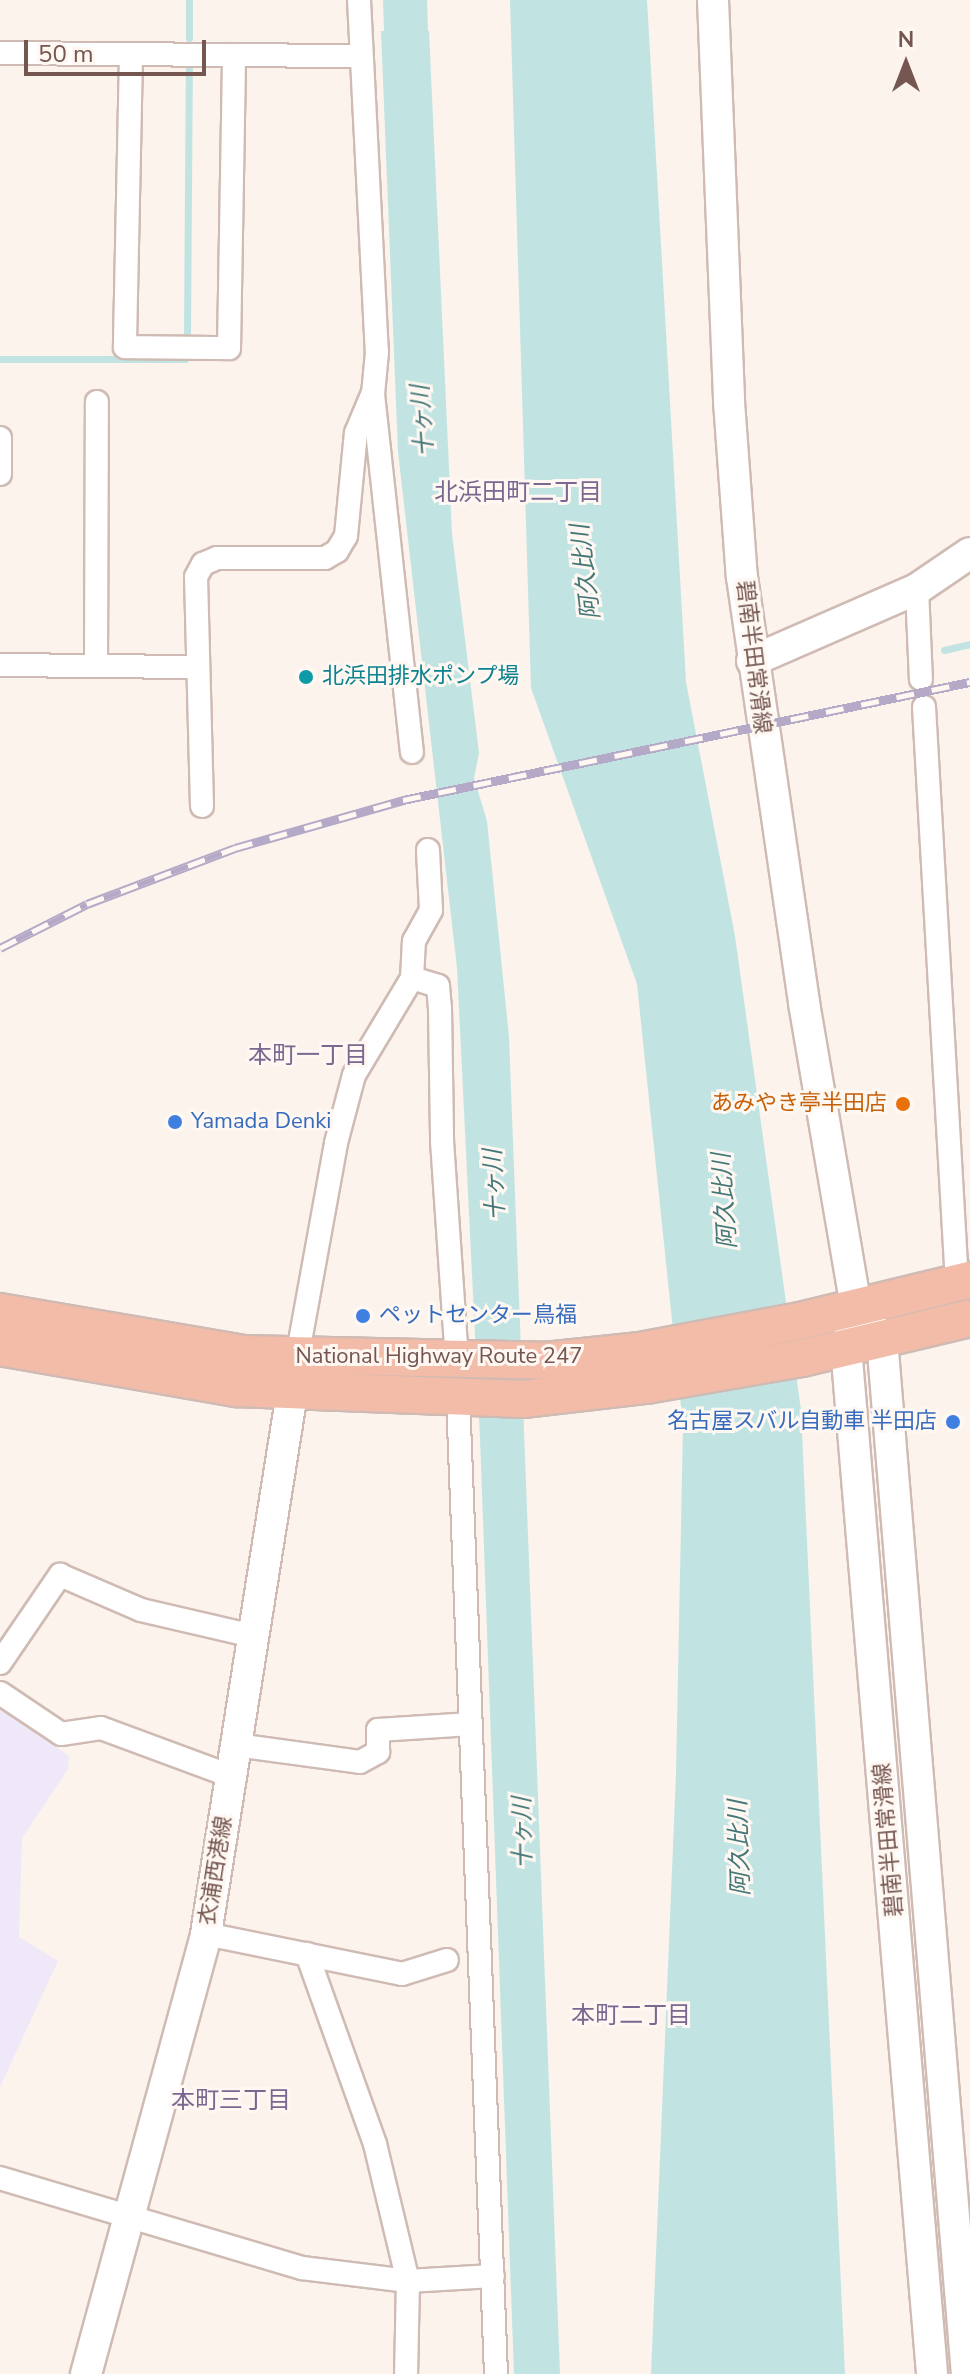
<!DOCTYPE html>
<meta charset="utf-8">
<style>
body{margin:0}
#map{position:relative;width:970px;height:2374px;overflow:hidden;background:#fbf3ec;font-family:"Nunito Sans","Noto Sans JP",sans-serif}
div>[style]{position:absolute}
.education>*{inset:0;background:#efe8f8}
.water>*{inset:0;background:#c1e4e3}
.stream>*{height:7px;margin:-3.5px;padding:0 3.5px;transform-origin:3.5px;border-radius:3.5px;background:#c1e4e3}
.river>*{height:44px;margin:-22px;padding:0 22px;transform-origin:22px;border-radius:22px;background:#c1e4e3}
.roads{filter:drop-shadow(2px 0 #cfbbb4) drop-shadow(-2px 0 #cfbbb4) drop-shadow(0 2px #cfbbb4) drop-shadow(0 -2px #cfbbb4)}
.minor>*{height:22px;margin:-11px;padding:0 11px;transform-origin:11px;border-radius:11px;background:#fff}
.secondary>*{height:30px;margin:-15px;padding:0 15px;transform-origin:15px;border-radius:15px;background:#fff}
.trunk>*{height:36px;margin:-18px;padding:0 18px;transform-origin:18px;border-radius:18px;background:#f2bca9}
.rail>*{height:9px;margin-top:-4.5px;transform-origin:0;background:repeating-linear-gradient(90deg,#fef7f2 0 18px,#b4a9c6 0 36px);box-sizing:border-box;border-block:2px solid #b4a9c6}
.dots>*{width:22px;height:22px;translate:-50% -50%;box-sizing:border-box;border:4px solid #fef7f2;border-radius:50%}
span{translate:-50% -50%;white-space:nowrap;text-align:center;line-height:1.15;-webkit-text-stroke:6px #fef7f2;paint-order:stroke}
.street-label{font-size:22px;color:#755650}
.culture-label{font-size:22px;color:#0d838f}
.left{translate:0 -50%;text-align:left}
.food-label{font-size:22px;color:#c56008}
.right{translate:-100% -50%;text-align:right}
.shop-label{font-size:22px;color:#366cbe}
.water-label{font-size:24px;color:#447878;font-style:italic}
.neighbourhood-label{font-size:24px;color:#7b6890}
.north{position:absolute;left:866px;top:24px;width:80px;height:80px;-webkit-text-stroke:6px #fef7f2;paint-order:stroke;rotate:0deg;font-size:22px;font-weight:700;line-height:32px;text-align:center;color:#755650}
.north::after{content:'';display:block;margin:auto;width:28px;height:36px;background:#755650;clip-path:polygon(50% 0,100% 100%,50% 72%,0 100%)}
.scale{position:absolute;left:24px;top:40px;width:182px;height:36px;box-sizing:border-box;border:4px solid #755650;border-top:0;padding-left:10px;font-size:24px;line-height:28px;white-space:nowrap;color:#755650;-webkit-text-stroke:6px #fef7f2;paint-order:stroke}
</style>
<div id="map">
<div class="education">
<i style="clip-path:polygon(0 1708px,69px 1756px,68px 1769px,22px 1838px,19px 1937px,58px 1961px,0 2087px)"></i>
</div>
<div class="water">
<i style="clip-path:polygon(510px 0,647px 0,686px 682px,735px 936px,801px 1410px,845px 2374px,651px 2374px,676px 1774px,683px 1426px,637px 984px,531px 688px)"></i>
<i style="clip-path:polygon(381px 31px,429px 31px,452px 534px,479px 753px,474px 778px,487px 821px,509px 1037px,560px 2374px,514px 2374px,480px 1438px,457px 968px,398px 452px)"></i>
</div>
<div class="stream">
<i style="left:189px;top:38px;width:38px;rotate:-90deg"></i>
<i style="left:187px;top:334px;width:270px;rotate:-89.6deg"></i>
<i style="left:0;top:359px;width:185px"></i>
<i style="left:944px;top:650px;width:27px;rotate:-13deg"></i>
</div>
<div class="river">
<i style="left:405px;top:0;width:90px;rotate:88.1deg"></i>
</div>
<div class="roads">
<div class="minor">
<i style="left:359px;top:0;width:352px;rotate:87.1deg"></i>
<i style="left:377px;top:352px;width:42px;rotate:95.4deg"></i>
<i style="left:373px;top:394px;width:360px;rotate:83.8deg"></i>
<i style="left:0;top:53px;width:360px;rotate:0.5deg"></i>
<i style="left:131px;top:55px;width:292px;rotate:91.2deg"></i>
<i style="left:125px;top:347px;width:104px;rotate:0.6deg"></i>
<i style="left:229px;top:348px;width:293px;rotate:-89deg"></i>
<i style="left:0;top:474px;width:36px;rotate:-90deg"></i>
<i style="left:917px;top:589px;width:90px;rotate:87.5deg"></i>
<i style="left:0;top:665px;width:198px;rotate:0.6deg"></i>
<i style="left:96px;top:665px;width:263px;rotate:-89.8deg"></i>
<i style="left:924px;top:707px;width:577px;rotate:86.72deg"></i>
<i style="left:202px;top:806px;width:229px;rotate:-91.5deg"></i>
<i style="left:196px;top:577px;width:15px;rotate:-62deg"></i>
<i style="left:203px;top:564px;width:15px;rotate:-23deg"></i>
<i style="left:217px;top:558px;width:108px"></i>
<i style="left:325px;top:558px;width:14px;rotate:-30deg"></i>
<i style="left:337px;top:551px;width:17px;rotate:-59deg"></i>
<i style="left:346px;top:536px;width:103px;rotate:-84.5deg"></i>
<i style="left:356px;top:433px;width:41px;rotate:-67.2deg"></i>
<i style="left:412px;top:978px;width:27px;rotate:17deg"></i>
<i style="left:438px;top:986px;width:22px;rotate:85deg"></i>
<i style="left:440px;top:1008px;width:133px;rotate:89.1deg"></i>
<i style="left:442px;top:1141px;width:221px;rotate:86.1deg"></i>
<i style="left:297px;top:1358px;width:219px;rotate:-79.7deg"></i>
<i style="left:336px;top:1143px;width:70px;rotate:-75.2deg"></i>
<i style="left:354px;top:1075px;width:113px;rotate:-59.1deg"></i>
<i style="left:412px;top:978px;width:37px;rotate:-87deg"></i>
<i style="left:414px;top:941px;width:35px;rotate:-61deg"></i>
<i style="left:431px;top:910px;width:60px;rotate:-92.9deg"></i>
<i style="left:458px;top:1398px;width:977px;rotate:87.77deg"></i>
<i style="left:0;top:1663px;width:107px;rotate:-55.7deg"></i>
<i style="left:60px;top:1575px;width:88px;rotate:23.4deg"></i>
<i style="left:141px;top:1610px;width:115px;rotate:13.1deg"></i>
<i style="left:0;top:1693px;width:73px;rotate:33.9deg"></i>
<i style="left:61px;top:1734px;width:40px;rotate:-8.5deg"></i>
<i style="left:101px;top:1728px;width:139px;rotate:20.3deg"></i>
<i style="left:236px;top:1745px;width:125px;rotate:7.8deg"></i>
<i style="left:360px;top:1762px;width:21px;rotate:-29deg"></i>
<i style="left:378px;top:1752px;width:22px;rotate:-90deg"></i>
<i style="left:378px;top:1730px;width:93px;rotate:-3.7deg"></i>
<i style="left:206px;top:1934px;width:200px;rotate:11.5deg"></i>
<i style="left:402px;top:1974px;width:47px;rotate:-17.3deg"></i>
<i style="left:307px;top:1954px;width:202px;rotate:70.3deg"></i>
<i style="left:375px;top:2144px;width:141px;rotate:76.5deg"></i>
<i style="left:408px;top:2281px;width:93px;rotate:91.2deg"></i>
<i style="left:0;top:2178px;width:315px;rotate:16.6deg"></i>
<i style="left:302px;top:2268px;width:107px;rotate:7deg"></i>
<i style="left:408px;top:2281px;width:85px;rotate:-3.4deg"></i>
</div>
<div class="secondary">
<i style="left:713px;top:0;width:402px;rotate:87.7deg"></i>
<i style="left:729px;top:402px;width:175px;rotate:85.8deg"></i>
<i style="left:742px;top:577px;width:430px;rotate:81.7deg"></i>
<i style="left:804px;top:1003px;width:308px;rotate:80.3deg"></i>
<i style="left:856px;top:1307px;width:41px;rotate:104deg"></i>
<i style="left:846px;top:1347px;width:1031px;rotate:85.21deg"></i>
<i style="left:752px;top:661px;width:180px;rotate:-23.6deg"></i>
<i style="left:917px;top:589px;width:64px;rotate:-34.2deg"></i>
<i style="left:868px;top:1321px;width:23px;rotate:52deg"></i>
<i style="left:882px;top:1339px;width:1038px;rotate:85.31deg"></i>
<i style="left:86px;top:2374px;width:456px;rotate:-74.7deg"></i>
<i style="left:206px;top:1934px;width:573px;rotate:-80.97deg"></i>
</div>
<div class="trunk">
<i style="left:0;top:1312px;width:247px;rotate:9.8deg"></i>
<i style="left:243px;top:1354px;width:302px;rotate:1.3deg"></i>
<i style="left:545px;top:1361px;width:96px;rotate:-6deg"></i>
<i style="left:640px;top:1351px;width:163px;rotate:-10.6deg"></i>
<i style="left:800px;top:1321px;width:175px;rotate:-13.6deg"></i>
<i style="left:0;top:1347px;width:240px;rotate:9.9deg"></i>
<i style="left:236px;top:1388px;width:287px;rotate:2.2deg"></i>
<i style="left:523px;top:1399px;width:124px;rotate:-6.5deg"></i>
<i style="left:646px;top:1385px;width:158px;rotate:-9.8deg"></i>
<i style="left:802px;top:1358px;width:173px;rotate:-13.4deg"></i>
</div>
</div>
<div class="rail">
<i style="left:0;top:948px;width:97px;rotate:-26.8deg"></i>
<i style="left:87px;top:904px;width:158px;rotate:-20.7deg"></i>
<i style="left:235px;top:848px;width:175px;rotate:-15.9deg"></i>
<i style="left:403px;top:800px;width:579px;rotate:-11.76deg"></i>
</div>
<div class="dots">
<i style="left:306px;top:677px;background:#0f9aa8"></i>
<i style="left:903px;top:1104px;background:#e8710a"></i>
<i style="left:175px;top:1122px;background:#3f7fe0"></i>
<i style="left:363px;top:1316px;background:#3f7fe0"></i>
<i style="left:953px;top:1422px;background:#3f7fe0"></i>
</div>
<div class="street-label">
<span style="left:753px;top:657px;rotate:83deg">碧南半田常滑線</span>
<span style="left:439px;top:1357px">National Highway Route 247</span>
<span style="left:889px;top:1840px;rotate:-95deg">碧南半田常滑線</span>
<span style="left:216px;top:1871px;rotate:-81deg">衣浦西港線</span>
</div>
<div class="culture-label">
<span class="left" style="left:322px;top:677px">北浜田排水ポンプ場</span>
</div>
<div class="food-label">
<span class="right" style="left:887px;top:1104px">あみやき亭半田店</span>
</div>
<div class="shop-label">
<span class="left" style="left:191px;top:1122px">Yamada Denki</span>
<span class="left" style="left:379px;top:1316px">ペットセンター鳥福</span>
<span class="right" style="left:937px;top:1422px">名古屋スバル自動車 半田店</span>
</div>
<div class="water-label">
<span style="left:423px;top:421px;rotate:-94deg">十ヶ川</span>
<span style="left:586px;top:572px;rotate:-97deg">阿久比川</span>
<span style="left:495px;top:1185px;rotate:-93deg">十ヶ川</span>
<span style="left:725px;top:1201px;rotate:-94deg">阿久比川</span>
<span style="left:523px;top:1833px;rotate:-91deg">十ヶ川</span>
<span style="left:740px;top:1848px;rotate:-92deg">阿久比川</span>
</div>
<div class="neighbourhood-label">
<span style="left:518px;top:493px">北浜田町二丁目</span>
<span style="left:308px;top:1056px">本町一丁目</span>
<span style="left:631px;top:2016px">本町二丁目</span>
<span style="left:231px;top:2101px">本町三丁目</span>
</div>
<div class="north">N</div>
<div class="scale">50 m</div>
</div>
